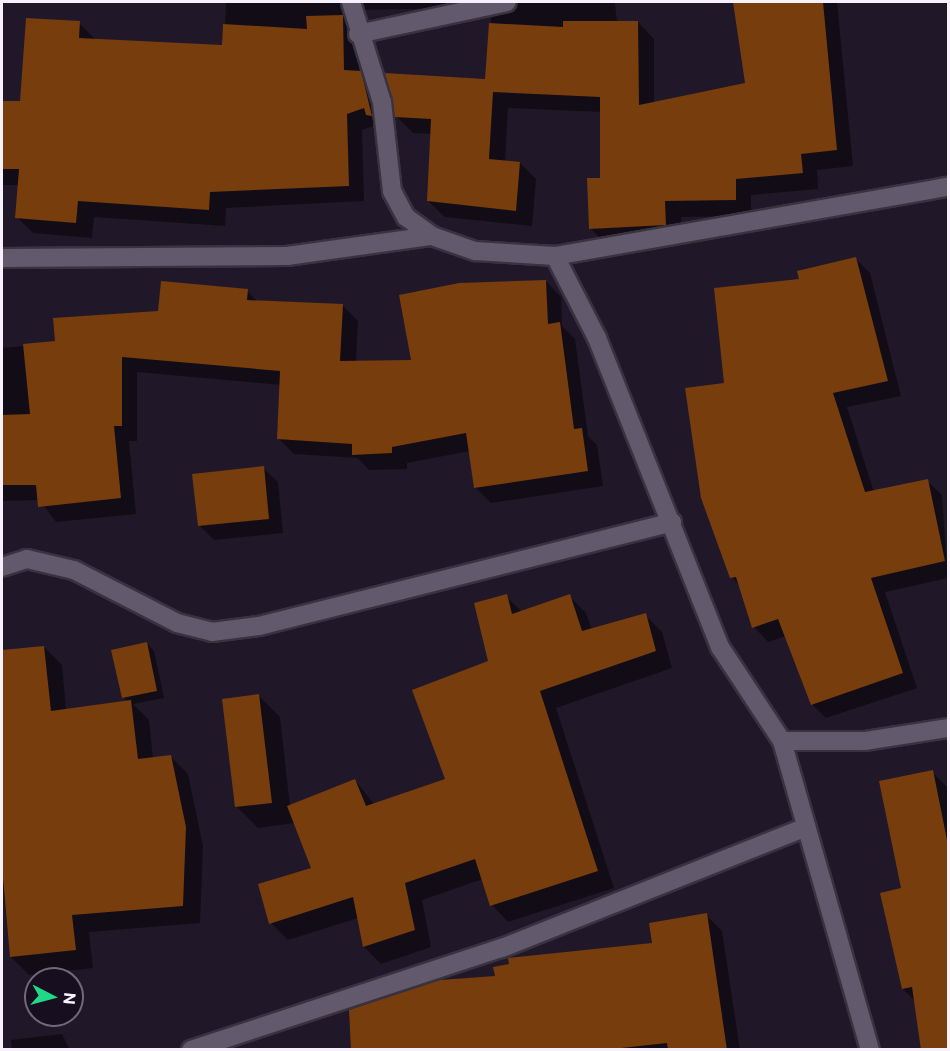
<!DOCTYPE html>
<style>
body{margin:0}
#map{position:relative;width:950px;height:1051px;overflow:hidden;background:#201828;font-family:Commissioner,sans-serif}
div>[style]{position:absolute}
.shadow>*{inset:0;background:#0007}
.building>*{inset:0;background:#773d0d}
.roads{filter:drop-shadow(2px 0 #393340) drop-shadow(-2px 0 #393340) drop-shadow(0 2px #393340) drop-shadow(0 -2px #393340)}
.minor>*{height:18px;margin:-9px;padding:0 9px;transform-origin:9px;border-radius:9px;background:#62596c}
span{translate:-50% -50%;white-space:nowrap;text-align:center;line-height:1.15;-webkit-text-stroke:4.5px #170f1f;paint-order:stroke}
.frame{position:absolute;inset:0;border:3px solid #f6f1fd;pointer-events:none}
.north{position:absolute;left:24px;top:967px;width:60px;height:60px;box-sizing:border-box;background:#170f1f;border:2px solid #706978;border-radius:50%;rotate:96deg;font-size:16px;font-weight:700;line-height:24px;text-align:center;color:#f6f1fd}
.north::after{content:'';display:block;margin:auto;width:21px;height:27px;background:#20d887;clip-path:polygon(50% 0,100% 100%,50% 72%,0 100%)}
</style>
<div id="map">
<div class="shadow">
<i style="clip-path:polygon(226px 2px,615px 2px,617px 23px,638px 22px,654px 39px,654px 103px,746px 84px,735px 2px,837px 2px,853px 166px,817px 170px,818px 189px,751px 195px,751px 216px,681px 217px,682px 241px,606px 244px,590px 228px,601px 179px,602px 112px,508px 108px,505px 162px,520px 163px,536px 179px,532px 226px,445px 217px,428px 201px,431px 134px,413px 133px,396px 116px,486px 81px,491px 18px,518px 7px,359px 10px,359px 73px,376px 89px,377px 125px,362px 130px,364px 201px,226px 208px,225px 226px,94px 217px,92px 238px,33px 233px,17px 217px,20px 185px,2px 185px,2px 103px,22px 103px,79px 23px,95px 39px,224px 47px)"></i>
<i style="clip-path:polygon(855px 258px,870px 273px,901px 396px,847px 407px,874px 492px,927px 481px,942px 495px,948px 578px,885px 592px,917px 688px,826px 718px,812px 704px,786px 636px,768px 642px,754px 627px,740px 586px,732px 577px,726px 385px,800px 280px)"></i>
<i style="clip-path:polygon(546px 281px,561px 297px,562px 326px,575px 339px,588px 436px,597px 445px,603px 486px,491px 503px,475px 487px,470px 451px,407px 463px,407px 469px,369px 470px,358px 458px,294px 454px,279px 439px,281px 385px,137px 372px,137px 441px,129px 441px,136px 514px,56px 522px,39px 500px,2px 501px,2px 348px,56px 343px,247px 291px,258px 302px,342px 305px,358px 321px,356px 362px,413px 361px)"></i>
<i style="clip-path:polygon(263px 468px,278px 482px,283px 533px,214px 540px,199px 525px)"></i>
<i style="clip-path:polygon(506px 596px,522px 612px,569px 596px,586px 613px,592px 630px,645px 615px,662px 632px,672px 668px,556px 708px,614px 888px,508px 922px,492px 905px,483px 879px,422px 900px,431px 947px,381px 964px,364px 947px,358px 918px,288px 940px,271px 923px,313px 869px,295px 823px,258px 828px,237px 807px,259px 696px,280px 717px,290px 806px,355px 780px,374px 804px,447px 780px,490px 662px)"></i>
<i style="clip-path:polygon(147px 643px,154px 651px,164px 698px,133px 704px,149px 720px,153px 758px,170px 756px,188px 774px,203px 846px,200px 923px,89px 932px,93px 968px,29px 975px,11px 957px,2px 882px,2px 651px,44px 647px,62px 665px,66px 710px,128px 702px,123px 697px)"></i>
<i style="clip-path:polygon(932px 772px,948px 788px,948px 1050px,923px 1050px,915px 1001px,903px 989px,902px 889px)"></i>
<i style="clip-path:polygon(706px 915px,722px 931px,740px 1050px,353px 1050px,496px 978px,654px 944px)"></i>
<i style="clip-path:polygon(62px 1034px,70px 1050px,12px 1050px,11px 1040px)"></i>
</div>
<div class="building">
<i style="clip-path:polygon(733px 2px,823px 2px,837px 150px,801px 154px,803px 173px,736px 179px,736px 200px,665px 201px,666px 225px,589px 229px,587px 178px,600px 178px,600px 97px,493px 92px,489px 159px,520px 162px,516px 211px,427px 201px,431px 119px,395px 117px,385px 73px,485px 79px,489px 23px,563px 27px,563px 21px,638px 21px,639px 105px,745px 83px)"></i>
<i style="clip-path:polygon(343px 15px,344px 70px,361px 71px,372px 116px,366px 115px,364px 108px,347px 114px,349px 186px,210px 192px,209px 210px,78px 201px,76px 223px,15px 218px,19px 169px,2px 169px,2px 101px,20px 101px,26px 18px,80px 21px,79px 38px,222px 45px,223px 24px,307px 29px,306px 16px)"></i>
<i style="clip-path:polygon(856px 257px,888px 381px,833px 393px,865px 492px,928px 479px,945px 561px,871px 578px,903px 673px,811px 705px,778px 619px,752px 628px,736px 577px,730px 578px,701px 498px,685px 388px,724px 383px,714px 288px,799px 279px,797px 271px)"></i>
<i style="clip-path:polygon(546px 280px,548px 324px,560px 322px,574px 429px,582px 428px,588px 471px,474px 488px,466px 433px,392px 447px,392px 453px,352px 455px,352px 444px,277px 439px,280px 371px,122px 357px,122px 426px,114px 426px,121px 498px,38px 507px,36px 485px,2px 485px,2px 415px,30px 414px,23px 344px,55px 341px,53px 318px,158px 311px,161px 281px,248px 289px,247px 300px,343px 304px,340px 361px,411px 360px,399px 295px,459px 283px)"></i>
<i style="clip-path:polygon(264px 466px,269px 519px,198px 526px,192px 474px)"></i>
<i style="clip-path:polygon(507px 594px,512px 614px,570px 594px,582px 631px,646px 613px,656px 651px,540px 691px,598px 871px,490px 906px,475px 859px,405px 883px,415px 930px,363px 947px,353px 897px,269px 924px,258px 884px,311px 868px,287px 806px,355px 779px,366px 806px,445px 779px,412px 690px,488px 661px,474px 603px)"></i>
<i style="clip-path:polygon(147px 642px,157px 691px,122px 698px,111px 650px)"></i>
<i style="clip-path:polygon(44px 646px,51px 711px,131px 700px,138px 759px,171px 755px,186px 827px,183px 906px,72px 915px,76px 950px,10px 957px,2px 867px,2px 650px)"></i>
<i style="clip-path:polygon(259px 694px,272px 803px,235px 807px,222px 699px)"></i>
<i style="clip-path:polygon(933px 770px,948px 845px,948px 1050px,921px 1050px,912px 987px,902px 989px,880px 893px,901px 888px,879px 781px)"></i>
<i style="clip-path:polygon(707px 913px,727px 1050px,668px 1050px,667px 1043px,603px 1050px,351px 1050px,349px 1010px,440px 980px,495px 976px,493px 967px,509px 964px,508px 958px,652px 943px,649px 923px)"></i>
</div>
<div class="roads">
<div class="minor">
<i style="left:351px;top:2px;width:105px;rotate:72.8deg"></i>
<i style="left:382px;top:102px;width:90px;rotate:83.6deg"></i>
<i style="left:392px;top:191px;width:30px;rotate:62deg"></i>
<i style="left:406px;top:217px;width:32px;rotate:36deg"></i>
<i style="left:432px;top:236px;width:46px;rotate:19.2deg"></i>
<i style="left:475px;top:251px;width:80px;rotate:3.6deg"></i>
<i style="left:555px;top:256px;width:399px;rotate:-10deg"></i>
<i style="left:358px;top:34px;width:152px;rotate:-12.1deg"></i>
<i style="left:555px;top:256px;width:92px;rotate:62.9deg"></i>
<i style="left:597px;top:338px;width:333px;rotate:68.3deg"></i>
<i style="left:720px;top:647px;width:113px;rotate:56.6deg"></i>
<i style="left:782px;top:741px;width:321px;rotate:74.1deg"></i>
<i style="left:2px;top:258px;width:285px;rotate:-0.4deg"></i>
<i style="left:287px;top:256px;width:146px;rotate:-7.9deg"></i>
<i style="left:2px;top:567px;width:26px;rotate:-18deg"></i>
<i style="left:27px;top:559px;width:48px;rotate:13.2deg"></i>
<i style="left:74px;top:570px;width:116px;rotate:27.2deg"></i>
<i style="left:177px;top:623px;width:36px;rotate:14deg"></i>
<i style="left:212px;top:632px;width:47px;rotate:-7.3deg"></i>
<i style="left:259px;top:626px;width:426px;rotate:-14.1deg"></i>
<i style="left:782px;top:741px;width:83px"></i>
<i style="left:865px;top:741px;width:84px;rotate:-8.9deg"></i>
<i style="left:191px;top:1050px;width:327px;rotate:-18.2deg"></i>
<i style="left:502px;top:948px;width:327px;rotate:-21.7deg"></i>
</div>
</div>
<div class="frame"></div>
<div class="north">N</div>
</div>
